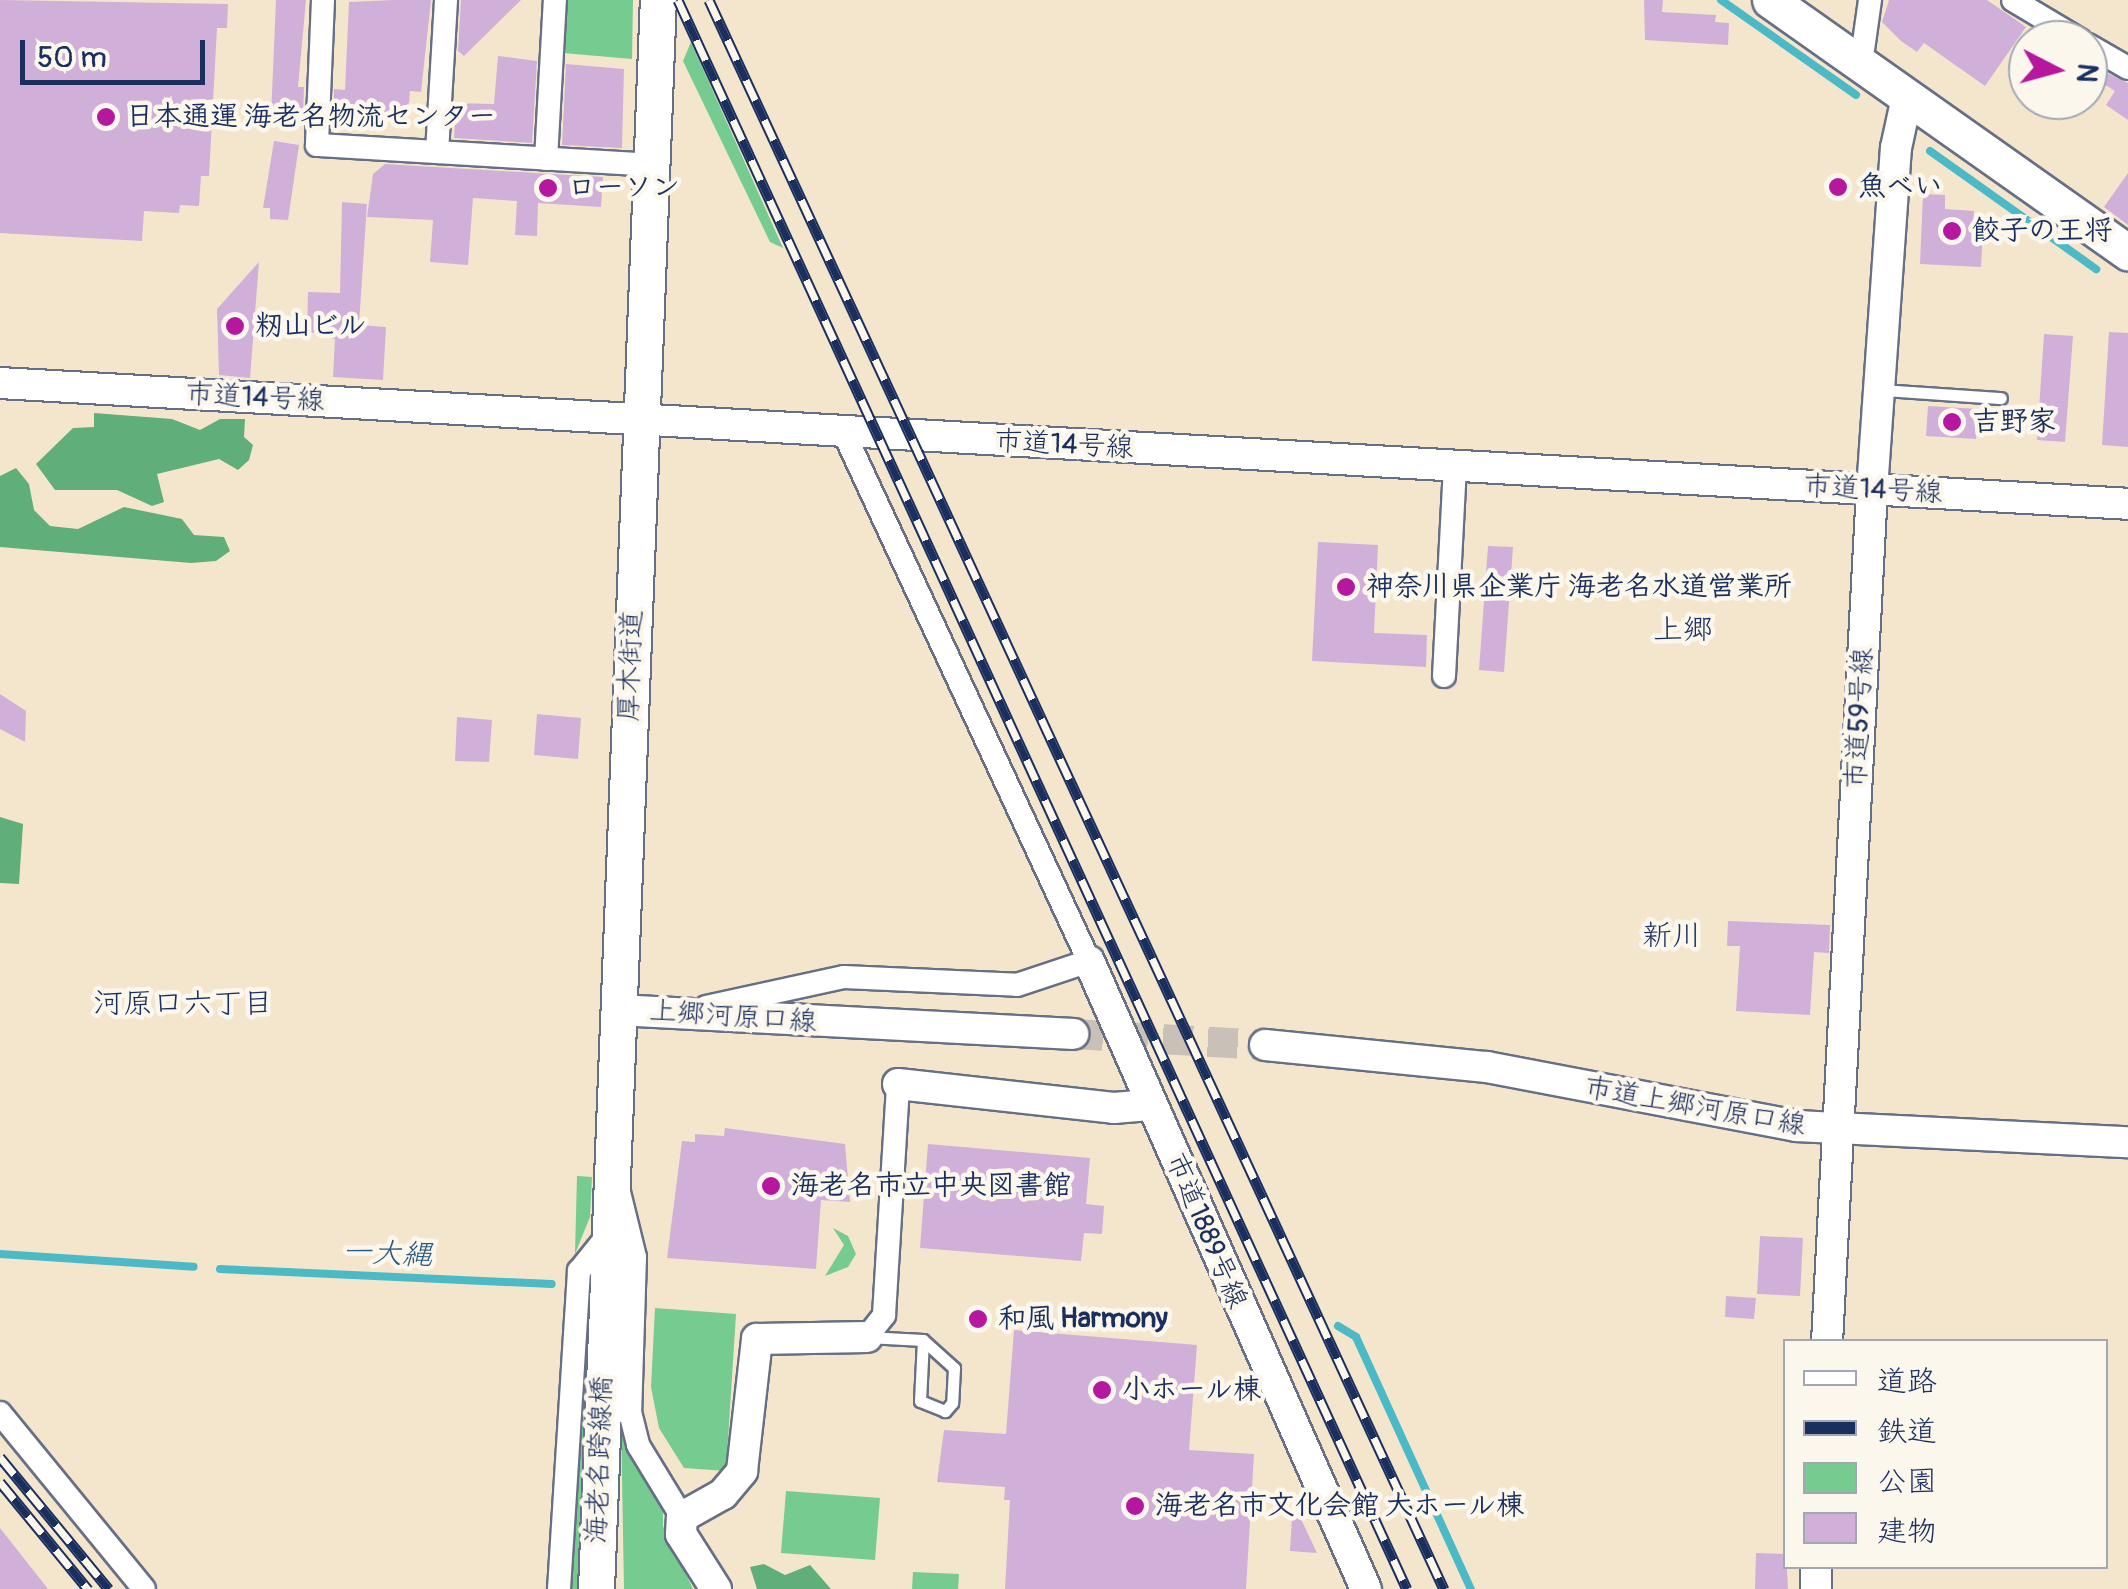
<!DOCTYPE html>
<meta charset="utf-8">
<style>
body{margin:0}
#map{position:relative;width:2128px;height:1589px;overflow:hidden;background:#f4e6cd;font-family:Pangolin,"Klee One",sans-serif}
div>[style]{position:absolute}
.green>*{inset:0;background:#75cb90}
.forest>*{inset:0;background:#60af7a}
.stream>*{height:8px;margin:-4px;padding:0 4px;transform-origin:4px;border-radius:4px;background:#4cbac6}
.building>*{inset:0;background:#d0b0d8}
.secondary-tunnel>*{height:30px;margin-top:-15px;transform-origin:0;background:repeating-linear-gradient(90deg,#c9c1b7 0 30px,transparent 0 45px)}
.roads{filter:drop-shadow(2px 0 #676f85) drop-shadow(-2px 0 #676f85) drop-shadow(0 2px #676f85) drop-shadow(0 -2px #676f85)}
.lane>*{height:11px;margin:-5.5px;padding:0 5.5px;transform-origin:5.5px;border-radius:5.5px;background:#fff}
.street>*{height:22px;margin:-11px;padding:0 11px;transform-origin:11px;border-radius:11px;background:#fff}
.secondary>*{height:30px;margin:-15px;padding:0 15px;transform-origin:15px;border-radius:15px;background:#fff}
.primary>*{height:35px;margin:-17.5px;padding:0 17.5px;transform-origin:17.5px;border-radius:17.5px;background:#fff}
.rail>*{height:11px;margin-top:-5.5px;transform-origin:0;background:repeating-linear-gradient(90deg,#fbf7ec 0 22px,#1b2f5e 0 44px);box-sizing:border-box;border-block:2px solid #1b2f5e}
.dots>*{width:28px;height:28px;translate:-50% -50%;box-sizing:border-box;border:5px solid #fbf7ec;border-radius:50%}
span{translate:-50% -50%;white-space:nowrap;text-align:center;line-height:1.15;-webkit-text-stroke:9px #fbf7ec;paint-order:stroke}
.poi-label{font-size:28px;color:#1b2f5e;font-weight:700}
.left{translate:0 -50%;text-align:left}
.street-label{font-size:28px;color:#1b2f5e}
.neighbourhood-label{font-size:30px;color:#1b2f5e}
.water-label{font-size:30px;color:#2a597d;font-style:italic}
.legend{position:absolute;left:1783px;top:1339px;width:325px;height:230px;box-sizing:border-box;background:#fbf7ec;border:2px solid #a1a7b3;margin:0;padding:12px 18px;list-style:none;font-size:30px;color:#1b2f5e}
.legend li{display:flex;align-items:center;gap:20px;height:50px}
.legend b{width:50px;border:2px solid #a1a7b3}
.north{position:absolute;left:2008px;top:20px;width:100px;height:100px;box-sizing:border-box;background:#fbf7ec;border:2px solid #a1a7b3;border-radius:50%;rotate:96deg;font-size:28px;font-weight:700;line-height:40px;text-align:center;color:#1b2f5e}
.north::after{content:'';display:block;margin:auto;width:35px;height:45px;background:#b5179e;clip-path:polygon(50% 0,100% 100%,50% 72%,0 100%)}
.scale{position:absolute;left:20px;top:40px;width:185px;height:45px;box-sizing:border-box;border:5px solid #1b2f5e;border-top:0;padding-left:12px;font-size:30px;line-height:35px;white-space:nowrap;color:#1b2f5e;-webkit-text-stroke:8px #fbf7ec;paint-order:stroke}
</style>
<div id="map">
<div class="green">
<i style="clip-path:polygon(566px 0,633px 0,632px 59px,563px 53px)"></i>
<i style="clip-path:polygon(691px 42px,783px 248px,770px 242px,683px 61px)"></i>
<i style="clip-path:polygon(577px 1176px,592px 1177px,590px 1217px,575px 1254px)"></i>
<i style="clip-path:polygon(833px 1228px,848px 1236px,856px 1254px,848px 1267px,825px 1276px,844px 1245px)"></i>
<i style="clip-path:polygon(655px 1308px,736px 1314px,726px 1471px,684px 1468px,659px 1428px,651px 1387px)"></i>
<i style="clip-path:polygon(585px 1391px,579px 1589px,569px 1589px,577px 1487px)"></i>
<i style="clip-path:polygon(621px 1422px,663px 1510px,663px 1526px,693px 1589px,624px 1589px)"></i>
<i style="clip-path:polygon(786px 1491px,880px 1498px,875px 1560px,781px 1553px)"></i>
<i style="clip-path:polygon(913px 1572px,959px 1574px,958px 1589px,912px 1589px)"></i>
</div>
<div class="forest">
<i style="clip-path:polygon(94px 413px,172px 419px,200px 430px,220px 419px,245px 419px,244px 437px,253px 445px,249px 460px,238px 470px,219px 459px,157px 474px,164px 502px,152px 506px,117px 490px,55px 490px,36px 464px,73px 428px,94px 427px)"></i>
<i style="clip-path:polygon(16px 468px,29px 484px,34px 510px,50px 526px,78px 529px,124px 507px,182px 519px,194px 535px,224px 537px,230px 551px,216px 561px,191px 563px,0 547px,0 476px)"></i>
<i style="clip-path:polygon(0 817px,23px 824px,19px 884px,0 883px)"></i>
<i style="clip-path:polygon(764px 1564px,785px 1575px,810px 1565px,831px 1589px,757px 1589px,750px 1567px)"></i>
</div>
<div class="stream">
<i style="left:1721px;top:0;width:165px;rotate:35.1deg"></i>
<i style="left:1930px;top:151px;width:204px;rotate:35.4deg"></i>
<i style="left:0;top:1254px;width:194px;rotate:3.8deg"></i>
<i style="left:220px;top:1269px;width:332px;rotate:2.6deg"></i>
<i style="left:1338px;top:1326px;width:21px;rotate:31deg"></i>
<i style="left:1356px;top:1337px;width:277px;rotate:65.5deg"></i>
</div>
<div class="building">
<i style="clip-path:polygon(0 0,228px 4px,227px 28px,217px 28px,209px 176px,201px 176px,199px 206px,180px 205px,179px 213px,144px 211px,142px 241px,0 233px)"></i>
<i style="clip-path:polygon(276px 0,306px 0,298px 87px,304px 87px,303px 117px,271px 116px)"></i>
<i style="clip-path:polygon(393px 0,431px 0,421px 92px,410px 91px,409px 103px,384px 122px,333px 119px,334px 89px,345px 90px,349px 2px)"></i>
<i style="clip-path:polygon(461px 0,521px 0,464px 56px,458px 51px)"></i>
<i style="clip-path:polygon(1644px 0,1663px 0,1662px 12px,1716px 15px,1715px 22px,1729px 23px,1728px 45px,1645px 40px)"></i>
<i style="clip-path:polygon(1889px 0,1987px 0,2026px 27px,1985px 86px,1924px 43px,1917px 52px,1901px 41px,1882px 22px)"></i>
<i style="clip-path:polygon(498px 56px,537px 61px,532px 143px,454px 138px,456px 103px,494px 104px)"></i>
<i style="clip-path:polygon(566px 64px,624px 69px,622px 148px,562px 145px)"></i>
<i style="clip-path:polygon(2105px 72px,2128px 83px,2128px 120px,2106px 105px,2115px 91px,2099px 81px)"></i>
<i style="clip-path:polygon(274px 141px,299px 145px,288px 220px,270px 219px,270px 208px,263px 208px)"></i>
<i style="clip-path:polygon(385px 164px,603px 177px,601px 207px,538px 203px,537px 236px,515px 235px,517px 201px,473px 198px,468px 265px,430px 262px,433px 220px,367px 217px,373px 174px)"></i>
<i style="clip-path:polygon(2128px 173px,2128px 225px,2104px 207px)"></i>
<i style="clip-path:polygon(1923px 194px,1945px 195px,1945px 209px,1974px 211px,1973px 227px,1983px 228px,1981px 267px,1920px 264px)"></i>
<i style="clip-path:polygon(342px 202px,367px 204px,359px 325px,386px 327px,383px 380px,333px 377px,335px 339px,307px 331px,308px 292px,340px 293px)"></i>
<i style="clip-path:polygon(259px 262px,250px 378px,219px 375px,217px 309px)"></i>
<i style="clip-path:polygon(2109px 332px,2128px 333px,2128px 447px,2102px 445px)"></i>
<i style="clip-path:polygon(2044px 334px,2073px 336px,2065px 442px,2037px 440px)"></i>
<i style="clip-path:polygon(1928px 406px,1978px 409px,1976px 439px,1926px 436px)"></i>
<i style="clip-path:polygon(1318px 542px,1378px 545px,1374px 633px,1427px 635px,1426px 667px,1312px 661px)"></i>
<i style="clip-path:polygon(1488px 546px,1513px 547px,1504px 672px,1479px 670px)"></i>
<i style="clip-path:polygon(0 694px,26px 711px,25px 742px,0 729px)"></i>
<i style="clip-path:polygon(537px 714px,581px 718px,578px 759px,534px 755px)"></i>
<i style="clip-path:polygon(457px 717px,492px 720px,489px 762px,455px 761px)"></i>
<i style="clip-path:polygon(1728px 921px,1830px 925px,1829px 953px,1814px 952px,1810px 1015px,1736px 1011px,1740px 946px,1727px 946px)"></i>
<i style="clip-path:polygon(725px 1128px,845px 1144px,850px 1202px,821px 1200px,816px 1269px,667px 1258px,682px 1141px,695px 1142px,695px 1134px,724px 1136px)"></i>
<i style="clip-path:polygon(928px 1144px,1090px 1158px,1086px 1204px,1104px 1206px,1102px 1234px,1084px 1233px,1081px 1261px,920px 1248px)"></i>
<i style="clip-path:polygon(1760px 1236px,1803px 1238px,1800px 1296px,1757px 1294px)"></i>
<i style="clip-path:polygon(1726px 1296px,1756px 1298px,1754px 1319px,1725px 1317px)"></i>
<i style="clip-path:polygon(1014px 1330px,1197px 1345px,1189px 1450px,1254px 1454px,1246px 1589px,1005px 1589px,1010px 1500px,1004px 1500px,1005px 1487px,937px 1482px,944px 1430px,1006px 1434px)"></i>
<i style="clip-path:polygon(1293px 1502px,1317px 1553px,1290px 1551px)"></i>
<i style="clip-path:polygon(0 1528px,48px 1589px,0 1589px)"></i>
<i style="clip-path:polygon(1756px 1553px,1786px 1554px,1788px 1589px,1755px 1589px)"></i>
</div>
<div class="secondary-tunnel">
<i style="left:1073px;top:1034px;width:192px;rotate:3.3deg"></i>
</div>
<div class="roads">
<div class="lane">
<i style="left:1883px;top:390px;width:118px;rotate:3.9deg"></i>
<i style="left:867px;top:1337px;width:56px;rotate:3.1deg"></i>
<i style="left:923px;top:1340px;width:42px;rotate:42.1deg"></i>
<i style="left:954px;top:1368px;width:35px;rotate:93deg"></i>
<i style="left:952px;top:1403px;width:11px;rotate:131deg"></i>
<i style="left:945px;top:1411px;width:27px;rotate:-158deg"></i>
<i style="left:920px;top:1401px;width:61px;rotate:-87.2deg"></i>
</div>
<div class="street">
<i style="left:323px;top:0;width:145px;rotate:92.4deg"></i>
<i style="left:317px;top:145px;width:335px;rotate:3.4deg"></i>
<i style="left:2013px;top:0;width:78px;rotate:30.8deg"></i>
<i style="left:2088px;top:45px;width:46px;rotate:29.9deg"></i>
<i style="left:1861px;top:64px;width:65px;rotate:-82deg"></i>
<i style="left:437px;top:152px;width:152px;rotate:-86.6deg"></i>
<i style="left:546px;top:159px;width:159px;rotate:-86.8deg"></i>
<i style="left:1444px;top:676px;width:209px;rotate:-87deg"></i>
<i style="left:706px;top:1007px;width:141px;rotate:-12.3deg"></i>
<i style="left:844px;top:977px;width:173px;rotate:2.6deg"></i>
<i style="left:1017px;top:985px;width:76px;rotate:-18.4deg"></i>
<i style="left:1089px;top:961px;width:582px;rotate:-114.89deg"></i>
<i style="left:619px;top:1192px;width:67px;rotate:76.2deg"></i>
<i style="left:635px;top:1257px;width:155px;rotate:91.8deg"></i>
<i style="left:630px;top:1412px;width:34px;rotate:76deg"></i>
<i style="left:638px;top:1445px;width:84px;rotate:58.6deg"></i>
<i style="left:867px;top:1337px;width:28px;rotate:-52deg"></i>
<i style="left:884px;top:1315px;width:231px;rotate:-86.5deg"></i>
<i style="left:0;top:1413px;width:227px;rotate:50.7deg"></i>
<i style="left:559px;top:1589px;width:319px;rotate:-86.4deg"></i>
<i style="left:579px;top:1271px;width:46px;rotate:-51.1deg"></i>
</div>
<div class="secondary">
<i style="left:0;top:383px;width:2131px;rotate:3.25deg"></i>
<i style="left:1089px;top:961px;width:686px;rotate:66.2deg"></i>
<i style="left:618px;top:1010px;width:456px;rotate:3deg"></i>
<i style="left:1265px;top:1045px;width:223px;rotate:5.7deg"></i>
<i style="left:1487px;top:1067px;width:315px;rotate:10.8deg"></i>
<i style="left:1796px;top:1126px;width:332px;rotate:2.8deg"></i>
<i style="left:898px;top:1084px;width:217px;rotate:6.3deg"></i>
<i style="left:1114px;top:1108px;width:38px;rotate:-5deg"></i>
<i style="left:1827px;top:1342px;width:853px;rotate:-86.98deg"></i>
<i style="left:1872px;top:490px;width:343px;rotate:-86deg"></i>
<i style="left:1896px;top:148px;width:52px;rotate:-77.8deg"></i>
<i style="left:1816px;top:1566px;width:23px;rotate:90deg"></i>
<i style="left:716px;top:1589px;width:65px;rotate:-122.5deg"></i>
<i style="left:681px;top:1534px;width:17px;rotate:-87deg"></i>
<i style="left:682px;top:1517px;width:47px;rotate:-29.3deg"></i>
<i style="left:723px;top:1494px;width:30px;rotate:-50deg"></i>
<i style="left:742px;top:1471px;width:133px;rotate:-83.5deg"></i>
<i style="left:757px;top:1339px;width:110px;rotate:-1deg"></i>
</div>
<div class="primary">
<i style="left:1770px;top:0;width:438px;rotate:35.2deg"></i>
<i style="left:596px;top:1589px;width:1590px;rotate:-87.77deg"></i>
</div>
</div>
<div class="rail">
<i style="left:678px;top:0;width:1748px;rotate:65.36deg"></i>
<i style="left:709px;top:0;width:1751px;rotate:65.18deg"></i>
<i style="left:0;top:1457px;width:171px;rotate:50.5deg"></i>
<i style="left:0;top:1482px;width:139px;rotate:50.6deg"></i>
</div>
<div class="dots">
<i style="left:106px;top:117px;background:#b5179e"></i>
<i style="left:1838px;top:187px;background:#b5179e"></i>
<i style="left:548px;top:188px;background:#b5179e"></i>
<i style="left:1952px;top:231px;background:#b5179e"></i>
<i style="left:235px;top:326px;background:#b5179e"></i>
<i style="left:1952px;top:422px;background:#b5179e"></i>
<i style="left:1346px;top:587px;background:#b5179e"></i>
<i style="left:771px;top:1186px;background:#b5179e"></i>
<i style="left:978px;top:1319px;background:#b5179e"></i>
<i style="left:1102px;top:1390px;background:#b5179e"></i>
<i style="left:1135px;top:1506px;background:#b5179e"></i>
</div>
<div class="poi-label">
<span class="left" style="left:126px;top:117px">日本通運 海老名物流センター</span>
<span class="left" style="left:1858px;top:187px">魚べい</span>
<span class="left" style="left:568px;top:188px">ローソン</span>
<span class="left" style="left:1972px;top:231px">餃子の王将</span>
<span class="left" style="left:255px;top:326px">籾山ビル</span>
<span class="left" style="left:1972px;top:422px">吉野家</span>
<span class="left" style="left:1366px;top:587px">神奈川県企業庁 海老名水道営業所</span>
<span class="left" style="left:791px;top:1186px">海老名市立中央図書館</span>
<span class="left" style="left:998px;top:1319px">和風 Harmony</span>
<span class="left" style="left:1122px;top:1390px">小ホール棟</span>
<span class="left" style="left:1155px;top:1506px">海老名市文化会館 大ホール棟</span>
</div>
<div class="street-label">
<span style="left:255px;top:398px;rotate:3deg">市道14号線</span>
<span style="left:1064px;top:445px;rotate:3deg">市道14号線</span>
<span style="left:1873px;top:490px;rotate:3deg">市道14号線</span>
<span style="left:631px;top:666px;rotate:-88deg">厚木街道</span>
<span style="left:1860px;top:718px;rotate:-87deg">市道59号線</span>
<span style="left:733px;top:1017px;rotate:4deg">上郷河原口線</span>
<span style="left:1695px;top:1107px;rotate:10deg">市道上郷河原口線</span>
<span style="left:1206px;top:1231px;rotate:67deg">市道1889号線</span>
<span style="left:600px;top:1460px;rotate:-88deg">海老名跨線橋</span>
</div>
<div class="neighbourhood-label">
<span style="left:1683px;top:630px">上郷</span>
<span style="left:1672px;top:936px">新川</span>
<span style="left:183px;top:1004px">河原口六丁目</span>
</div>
<div class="water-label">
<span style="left:387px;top:1254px;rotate:3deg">一大縄</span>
</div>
<ul class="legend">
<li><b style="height:12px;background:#fff"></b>道路</li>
<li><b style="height:12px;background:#1b2f5e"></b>鉄道</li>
<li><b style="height:28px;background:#75cb90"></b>公園</li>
<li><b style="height:28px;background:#d0b0d8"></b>建物</li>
</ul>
<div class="north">N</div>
<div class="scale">50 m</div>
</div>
